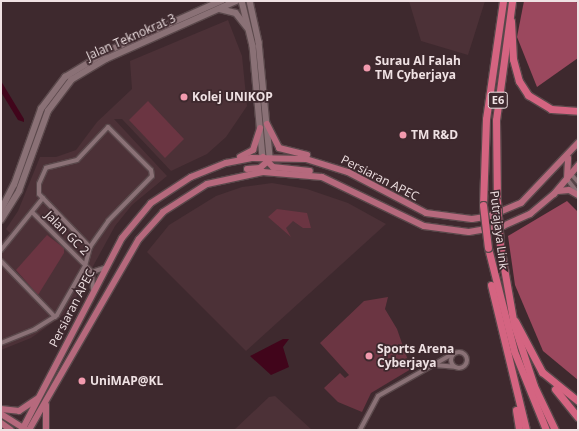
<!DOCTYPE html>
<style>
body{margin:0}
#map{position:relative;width:579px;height:431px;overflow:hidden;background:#3e292e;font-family:"Open Sans",sans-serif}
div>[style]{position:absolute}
.built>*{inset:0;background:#4c3137}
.green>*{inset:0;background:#6b3542}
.forest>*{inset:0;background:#9b485e}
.water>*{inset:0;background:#41051b}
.roads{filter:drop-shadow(1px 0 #5a484b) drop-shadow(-1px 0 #5a484b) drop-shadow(0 1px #5a484b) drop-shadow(0 -1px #5a484b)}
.street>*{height:4px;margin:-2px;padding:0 2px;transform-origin:2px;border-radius:2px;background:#8a7176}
.street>.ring{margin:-2px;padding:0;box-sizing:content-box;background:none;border:4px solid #8a7176;border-radius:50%}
.secondary>*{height:5.5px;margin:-2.75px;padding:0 2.75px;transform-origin:2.75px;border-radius:2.75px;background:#8a7176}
.primary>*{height:6px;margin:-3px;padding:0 3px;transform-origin:3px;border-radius:3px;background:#b6697d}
.highway>*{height:7px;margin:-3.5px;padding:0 3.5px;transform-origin:3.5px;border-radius:3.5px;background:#d46481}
.bridges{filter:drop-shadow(1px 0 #5a484b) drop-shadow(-1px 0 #5a484b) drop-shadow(0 1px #5a484b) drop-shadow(0 -1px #5a484b)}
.highway-bridge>*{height:7px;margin:-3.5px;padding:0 3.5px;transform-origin:3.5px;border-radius:3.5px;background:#d46481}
.dots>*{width:11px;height:11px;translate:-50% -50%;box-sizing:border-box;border:2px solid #3e292e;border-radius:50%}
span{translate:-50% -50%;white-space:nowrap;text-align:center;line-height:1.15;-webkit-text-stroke:3.5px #3e292e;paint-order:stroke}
.shield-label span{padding:1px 3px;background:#3e292e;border:1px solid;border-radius:3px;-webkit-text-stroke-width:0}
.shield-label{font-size:11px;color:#efe1e3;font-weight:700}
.street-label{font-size:12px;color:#efe1e3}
.poi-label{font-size:12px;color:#efe1e3;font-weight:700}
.left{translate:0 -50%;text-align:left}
.frame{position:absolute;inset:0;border:2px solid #efe1e3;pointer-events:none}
</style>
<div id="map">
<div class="built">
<i style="clip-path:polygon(409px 1px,485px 1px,468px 55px,421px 41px)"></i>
<i style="clip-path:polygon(228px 20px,242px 56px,247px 106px,226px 137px,207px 154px,171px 171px,122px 119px,114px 119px,167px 176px,132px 205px,115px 226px,68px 312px,31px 338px,1px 350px,1px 242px,10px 233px,6px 229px,18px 211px,40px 157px,56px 157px,76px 150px,97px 122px,132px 89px,130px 61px)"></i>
<i style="clip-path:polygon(272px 183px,307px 189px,348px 203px,386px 224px,246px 351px,147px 252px,169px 225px,216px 196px,242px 187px)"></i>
<i style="clip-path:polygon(275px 396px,312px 430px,234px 430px,269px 397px)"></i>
</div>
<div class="green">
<i style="clip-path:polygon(148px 101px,184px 139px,165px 158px,129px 120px)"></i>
<i style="clip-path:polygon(277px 209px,307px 213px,311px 228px,303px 228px,293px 221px,286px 228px,291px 237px,268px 217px)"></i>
<i style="clip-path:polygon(47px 235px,64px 248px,64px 253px,38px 295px,16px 270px)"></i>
<i style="clip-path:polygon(388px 297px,385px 309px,397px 329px,411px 369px,371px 393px,362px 412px,338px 402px,324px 388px,340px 373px,345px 378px,349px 375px,320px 343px,364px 301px)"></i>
</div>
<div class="forest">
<i style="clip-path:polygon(524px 1px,576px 1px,578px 5px,578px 58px,537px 87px,517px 37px)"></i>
<i style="clip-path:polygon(567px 201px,578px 212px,578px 380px,543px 351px,515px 285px,508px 236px)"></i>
</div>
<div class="water">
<i style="clip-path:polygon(1px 81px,24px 119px,24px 122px,18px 120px,1px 92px)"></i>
<i style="clip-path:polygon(283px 339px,289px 339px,283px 347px,289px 367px,271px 375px,250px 356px)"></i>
</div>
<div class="roads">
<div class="street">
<i style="left:571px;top:174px;width:11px;rotate:49deg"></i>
<i style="left:567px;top:179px;width:18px;rotate:52deg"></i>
<i style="left:33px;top:213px;width:83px;rotate:45deg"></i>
<i style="left:92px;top:272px;width:17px;rotate:87deg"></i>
<i style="left:1px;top:250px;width:67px;rotate:-51.1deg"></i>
<i style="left:1px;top:261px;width:78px;rotate:46deg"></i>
<i style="left:92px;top:272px;width:13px;rotate:-18deg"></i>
<i style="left:1px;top:343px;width:37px;rotate:-22deg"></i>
<i style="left:35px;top:329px;width:26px;rotate:-32deg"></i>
<i style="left:57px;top:315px;width:56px;rotate:-60.3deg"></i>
<i style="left:85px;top:266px;width:20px;rotate:-75deg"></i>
<i style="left:90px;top:247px;width:32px;rotate:-55deg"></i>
<i style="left:108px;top:221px;width:63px;rotate:-45.6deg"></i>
<i style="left:152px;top:176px;width:6px;rotate:-99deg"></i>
<i style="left:151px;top:170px;width:61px;rotate:-135deg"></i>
<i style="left:108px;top:127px;width:45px;rotate:133.2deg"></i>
<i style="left:77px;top:160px;width:32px;rotate:166deg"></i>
<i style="left:46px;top:168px;width:17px;rotate:114deg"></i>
<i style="left:39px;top:184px;width:10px;rotate:90deg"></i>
<i style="left:39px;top:194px;width:74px;rotate:46.1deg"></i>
<i class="ring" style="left:451px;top:352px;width:12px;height:12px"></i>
<i style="left:434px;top:365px;width:21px;rotate:5deg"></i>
<i style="left:360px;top:430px;width:38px;rotate:-62deg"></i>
<i style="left:378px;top:396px;width:87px;rotate:-29.5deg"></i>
</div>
<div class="secondary">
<i style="left:242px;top:1px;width:46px;rotate:76.3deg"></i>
<i style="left:253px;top:46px;width:111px;rotate:84.9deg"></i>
<i style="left:250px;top:1px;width:42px;rotate:77.6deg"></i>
<i style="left:259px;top:42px;width:116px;rotate:84.5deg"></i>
<i style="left:220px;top:9px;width:16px;rotate:14deg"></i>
<i style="left:236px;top:13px;width:18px;rotate:52deg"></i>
<i style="left:1px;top:210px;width:28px;rotate:-63deg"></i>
<i style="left:14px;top:185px;width:81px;rotate:-70.4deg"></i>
<i style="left:41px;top:109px;width:40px;rotate:-53deg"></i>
<i style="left:65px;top:77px;width:50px;rotate:-31.2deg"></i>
<i style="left:108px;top:51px;width:124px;rotate:-23.9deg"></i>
<i style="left:1px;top:220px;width:34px;rotate:-58deg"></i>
<i style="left:19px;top:191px;width:85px;rotate:-70.1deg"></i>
<i style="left:48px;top:111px;width:39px;rotate:-53deg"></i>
<i style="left:71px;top:80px;width:41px;rotate:-31deg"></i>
<i style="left:106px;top:59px;width:142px;rotate:-24deg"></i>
</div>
<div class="primary">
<i style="left:267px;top:124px;width:27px;rotate:63deg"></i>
<i style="left:279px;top:148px;width:29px;rotate:14deg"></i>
<i style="left:240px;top:157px;width:15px;rotate:-28deg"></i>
<i style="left:253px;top:150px;width:23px;rotate:-72deg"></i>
<i style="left:263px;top:157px;width:14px;rotate:45deg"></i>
<i style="left:273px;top:167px;width:37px;rotate:6deg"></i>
<i style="left:247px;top:169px;width:13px;rotate:-4deg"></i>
<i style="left:260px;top:168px;width:12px;rotate:-42deg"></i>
<i style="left:567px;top:179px;width:21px;rotate:-87deg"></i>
<i style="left:558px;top:191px;width:11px;rotate:-5deg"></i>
<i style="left:569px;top:190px;width:10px;rotate:29deg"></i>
<i style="left:46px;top:405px;width:25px;rotate:90deg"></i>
<i style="left:1px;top:409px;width:18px;rotate:6deg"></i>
<i style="left:19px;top:411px;width:22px;rotate:-34deg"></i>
<i style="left:1px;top:414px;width:31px;rotate:32deg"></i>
<i style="left:1px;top:423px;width:12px;rotate:35deg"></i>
<i style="left:22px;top:430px;width:216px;rotate:-62.5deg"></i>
<i style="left:122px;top:238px;width:45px;rotate:-50.4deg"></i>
<i style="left:151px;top:203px;width:48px;rotate:-33deg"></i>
<i style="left:191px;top:177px;width:38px;rotate:-22deg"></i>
<i style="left:226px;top:163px;width:25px;rotate:-11deg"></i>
<i style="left:251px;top:158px;width:55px;rotate:1deg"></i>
<i style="left:306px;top:159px;width:44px;rotate:17.2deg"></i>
<i style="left:348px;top:172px;width:88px;rotate:27.7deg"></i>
<i style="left:426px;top:213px;width:46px;rotate:7.4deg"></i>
<i style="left:472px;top:219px;width:18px;rotate:-9deg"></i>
<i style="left:490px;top:216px;width:34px;rotate:-23deg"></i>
<i style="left:521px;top:203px;width:83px;rotate:-46.5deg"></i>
<i style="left:29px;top:430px;width:220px;rotate:-60.1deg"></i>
<i style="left:139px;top:239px;width:36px;rotate:-48deg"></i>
<i style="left:163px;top:212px;width:52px;rotate:-32.5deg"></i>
<i style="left:207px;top:184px;width:57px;rotate:-12.1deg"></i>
<i style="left:263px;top:172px;width:59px;rotate:4.8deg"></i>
<i style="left:322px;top:177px;width:113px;rotate:25.7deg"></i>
<i style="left:424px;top:226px;width:45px;rotate:7.6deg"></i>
<i style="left:469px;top:232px;width:35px;rotate:-10deg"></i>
<i style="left:503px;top:226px;width:30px;rotate:-24deg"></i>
<i style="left:530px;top:214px;width:31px;rotate:-40deg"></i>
<i style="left:554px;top:194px;width:38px;rotate:-50deg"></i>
</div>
<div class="highway">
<i style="left:511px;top:21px;width:38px;rotate:87deg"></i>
<i style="left:513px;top:59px;width:23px;rotate:75deg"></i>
<i style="left:519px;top:81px;width:17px;rotate:57deg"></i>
<i style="left:528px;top:95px;width:27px;rotate:31deg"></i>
<i style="left:551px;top:109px;width:27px;rotate:4deg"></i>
<i style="left:497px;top:201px;width:81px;rotate:-90.7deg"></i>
<i style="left:496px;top:120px;width:120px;rotate:-82.3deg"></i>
<i style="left:483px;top:205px;width:86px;rotate:-88deg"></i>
<i style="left:486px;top:119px;width:119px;rotate:-81.8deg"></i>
<i style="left:500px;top:245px;width:81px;rotate:80.1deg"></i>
<i style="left:514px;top:325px;width:64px;rotate:71.8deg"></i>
<i style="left:534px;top:386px;width:49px;rotate:64.5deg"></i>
<i style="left:488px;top:248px;width:106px;rotate:75.8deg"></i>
<i style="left:514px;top:351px;width:85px;rotate:67.9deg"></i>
<i style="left:491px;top:285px;width:149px;rotate:76.4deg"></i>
<i style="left:515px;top:321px;width:58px;rotate:62.1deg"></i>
<i style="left:542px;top:372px;width:46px;rotate:38.9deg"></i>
<i style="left:555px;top:389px;width:36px;rotate:51deg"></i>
<i style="left:516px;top:410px;width:20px;rotate:81deg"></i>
</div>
</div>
<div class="bridges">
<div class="highway-bridge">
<i style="left:497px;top:201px;width:44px;rotate:86.1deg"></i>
<i style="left:483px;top:205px;width:43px;rotate:83.4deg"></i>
</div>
</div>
<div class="dots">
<i style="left:367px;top:68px;background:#f29aae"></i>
<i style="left:184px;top:97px;background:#f29aae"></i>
<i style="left:403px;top:135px;background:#f29aae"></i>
<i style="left:369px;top:356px;background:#f29aae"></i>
<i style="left:82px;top:381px;background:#f29aae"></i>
</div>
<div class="shield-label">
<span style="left:498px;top:100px">E6</span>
</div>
<div class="street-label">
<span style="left:131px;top:37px;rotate:-24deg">Jalan Teknokrat 3</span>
<span style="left:380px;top:178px;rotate:27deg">Persiaran APEC</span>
<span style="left:499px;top:230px;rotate:83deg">Putrajaya Link</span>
<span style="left:67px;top:233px;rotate:45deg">Jalan GC 2</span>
<span style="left:72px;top:308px;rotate:-63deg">Persiaran APEC</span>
</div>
<div class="poi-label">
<span class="left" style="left:375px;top:68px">Surau Al Falah<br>TM Cyberjaya</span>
<span class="left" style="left:192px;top:97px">Kolej UNIKOP</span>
<span class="left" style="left:411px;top:135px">TM R&amp;D</span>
<span class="left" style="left:377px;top:356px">Sports Arena<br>Cyberjaya</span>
<span class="left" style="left:90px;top:381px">UniMAP@KL</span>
</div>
<div class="frame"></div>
</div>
